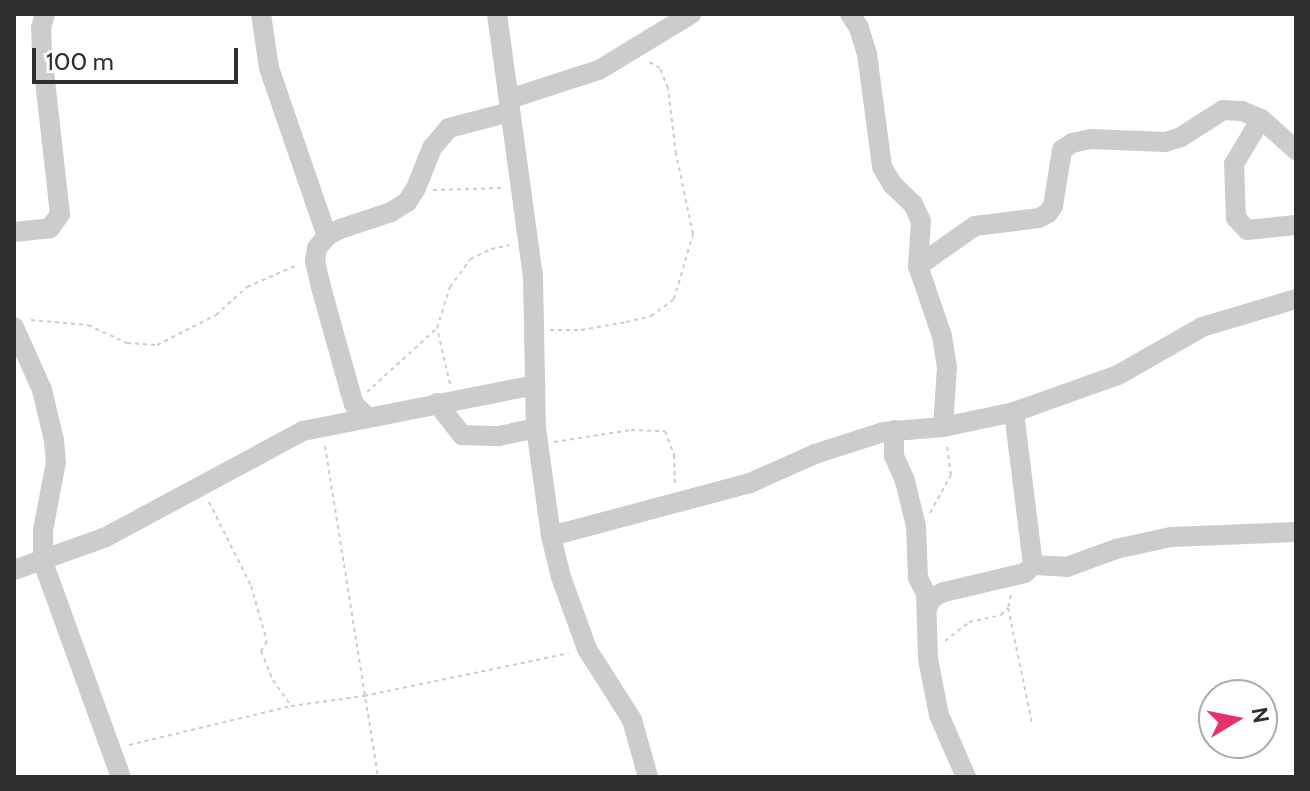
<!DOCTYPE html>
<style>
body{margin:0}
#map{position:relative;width:1310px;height:791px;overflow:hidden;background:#fff;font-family:Cabin,sans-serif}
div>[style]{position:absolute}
.path>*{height:2px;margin-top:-1px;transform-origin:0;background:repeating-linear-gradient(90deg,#ccc 0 4px,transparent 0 8px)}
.minor>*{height:20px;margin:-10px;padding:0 10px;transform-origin:10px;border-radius:10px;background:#ccc}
span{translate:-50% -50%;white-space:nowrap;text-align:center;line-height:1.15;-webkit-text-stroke:8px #fff;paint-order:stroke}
.frame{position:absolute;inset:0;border:16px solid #2f2f2f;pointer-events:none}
.north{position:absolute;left:1198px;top:679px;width:80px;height:80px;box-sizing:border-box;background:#fff;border:2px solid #acacac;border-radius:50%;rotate:80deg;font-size:22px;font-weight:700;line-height:32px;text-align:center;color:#2f2f2f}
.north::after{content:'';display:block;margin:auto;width:28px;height:36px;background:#e63169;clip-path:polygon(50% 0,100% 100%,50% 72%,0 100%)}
.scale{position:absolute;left:32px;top:48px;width:206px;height:36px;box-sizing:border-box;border:4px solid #2f2f2f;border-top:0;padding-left:10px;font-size:24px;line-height:28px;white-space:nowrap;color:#2f2f2f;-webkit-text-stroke:6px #fff;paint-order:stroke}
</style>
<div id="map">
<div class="path">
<i style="left:433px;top:190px;width:70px;rotate:-1.6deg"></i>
<i style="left:31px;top:320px;width:57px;rotate:5deg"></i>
<i style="left:88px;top:325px;width:43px;rotate:24.8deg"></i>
<i style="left:127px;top:343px;width:30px;rotate:4deg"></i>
<i style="left:157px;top:345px;width:66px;rotate:-27deg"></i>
<i style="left:216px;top:315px;width:42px;rotate:-42.1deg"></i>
<i style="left:247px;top:287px;width:55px;rotate:-23.7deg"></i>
<i style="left:550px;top:330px;width:31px"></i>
<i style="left:581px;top:330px;width:46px;rotate:-10.1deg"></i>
<i style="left:626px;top:322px;width:26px;rotate:-13deg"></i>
<i style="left:651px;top:316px;width:29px;rotate:-36deg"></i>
<i style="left:674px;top:299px;width:68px;rotate:-73.7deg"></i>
<i style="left:693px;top:234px;width:82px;rotate:-102deg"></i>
<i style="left:676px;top:154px;width:66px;rotate:-96.9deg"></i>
<i style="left:668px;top:88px;width:22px;rotate:-112deg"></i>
<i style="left:660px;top:68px;width:13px;rotate:-151deg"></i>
<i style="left:450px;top:384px;width:57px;rotate:-103.1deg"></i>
<i style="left:437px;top:328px;width:43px;rotate:-72.4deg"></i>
<i style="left:450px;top:287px;width:34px;rotate:-54deg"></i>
<i style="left:470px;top:259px;width:23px;rotate:-25deg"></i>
<i style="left:491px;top:249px;width:19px;rotate:-12deg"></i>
<i style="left:367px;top:392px;width:93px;rotate:-42.4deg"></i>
<i style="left:554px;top:442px;width:78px;rotate:-8.9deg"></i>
<i style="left:631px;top:430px;width:34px;rotate:2deg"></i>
<i style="left:665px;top:431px;width:26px;rotate:69deg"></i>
<i style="left:674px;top:455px;width:31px;rotate:88deg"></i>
<i style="left:325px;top:446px;width:335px;rotate:80.9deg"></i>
<i style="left:209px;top:502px;width:94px;rotate:63.4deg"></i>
<i style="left:251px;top:586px;width:57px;rotate:73.8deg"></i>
<i style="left:267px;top:641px;width:12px;rotate:121deg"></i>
<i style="left:261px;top:651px;width:31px;rotate:68deg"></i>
<i style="left:273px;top:680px;width:32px;rotate:55deg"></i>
<i style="left:930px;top:513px;width:43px;rotate:-61.1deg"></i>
<i style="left:951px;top:475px;width:30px;rotate:-98deg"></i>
<i style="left:1011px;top:595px;width:13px;rotate:103deg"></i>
<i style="left:1008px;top:608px;width:117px;rotate:78.2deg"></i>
<i style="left:945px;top:641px;width:31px;rotate:-38deg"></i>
<i style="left:969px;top:622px;width:33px;rotate:-12deg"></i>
<i style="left:1001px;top:615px;width:10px;rotate:-45deg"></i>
<i style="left:129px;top:745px;width:167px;rotate:-13.5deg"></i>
<i style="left:291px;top:706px;width:74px;rotate:-7.8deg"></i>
<i style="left:364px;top:696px;width:209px;rotate:-11.8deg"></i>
</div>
<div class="minor">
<i style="left:261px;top:14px;width:55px;rotate:81.6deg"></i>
<i style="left:269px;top:68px;width:178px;rotate:71deg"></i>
<i style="left:497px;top:14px;width:264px;rotate:82.2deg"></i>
<i style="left:533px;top:276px;width:152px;rotate:88.9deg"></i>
<i style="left:536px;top:428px;width:109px;rotate:82.1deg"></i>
<i style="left:551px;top:536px;width:42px;rotate:76.3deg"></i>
<i style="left:561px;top:577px;width:77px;rotate:70.1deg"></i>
<i style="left:587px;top:649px;width:84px;rotate:57.6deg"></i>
<i style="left:632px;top:720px;width:59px;rotate:74.3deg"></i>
<i style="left:850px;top:14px;width:17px;rotate:57deg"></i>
<i style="left:859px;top:28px;width:27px;rotate:73deg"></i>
<i style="left:867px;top:54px;width:114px;rotate:82.4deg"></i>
<i style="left:882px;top:167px;width:21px;rotate:59deg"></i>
<i style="left:893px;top:185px;width:28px;rotate:44deg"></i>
<i style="left:913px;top:204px;width:19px;rotate:65deg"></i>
<i style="left:921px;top:221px;width:45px;rotate:93.8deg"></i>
<i style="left:918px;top:266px;width:74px;rotate:71.1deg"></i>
<i style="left:942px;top:336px;width:31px;rotate:81deg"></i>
<i style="left:947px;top:367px;width:60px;rotate:93.8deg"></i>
<i style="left:509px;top:99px;width:95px;rotate:-17.9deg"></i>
<i style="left:599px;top:70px;width:108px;rotate:-31.3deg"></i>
<i style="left:1261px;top:119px;width:52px;rotate:121deg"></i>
<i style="left:1234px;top:164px;width:54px;rotate:87.9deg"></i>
<i style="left:1236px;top:218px;width:16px;rotate:47deg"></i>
<i style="left:1247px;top:230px;width:49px;rotate:-5.8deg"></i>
<i style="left:14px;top:232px;width:36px;rotate:-6deg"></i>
<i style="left:50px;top:228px;width:17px;rotate:-54deg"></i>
<i style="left:60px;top:214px;width:162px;rotate:-96.4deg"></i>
<i style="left:42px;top:53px;width:25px;rotate:-92deg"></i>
<i style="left:41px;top:28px;width:15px;rotate:-74deg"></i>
<i style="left:918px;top:266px;width:70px;rotate:-35.1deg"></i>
<i style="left:975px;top:226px;width:64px;rotate:-7.1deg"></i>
<i style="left:1039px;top:218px;width:10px;rotate:-29deg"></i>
<i style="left:1048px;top:213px;width:9px;rotate:-54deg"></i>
<i style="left:1053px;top:206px;width:57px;rotate:-80.9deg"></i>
<i style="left:1062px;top:150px;width:12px;rotate:-35deg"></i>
<i style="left:1072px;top:143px;width:19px;rotate:-12deg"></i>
<i style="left:1091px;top:139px;width:74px;rotate:2.3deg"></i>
<i style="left:1165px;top:142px;width:17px;rotate:-17deg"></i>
<i style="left:1181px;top:137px;width:50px;rotate:-32.7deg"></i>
<i style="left:1223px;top:110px;width:19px;rotate:3deg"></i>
<i style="left:1242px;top:111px;width:21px;rotate:23deg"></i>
<i style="left:1261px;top:119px;width:47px;rotate:41.5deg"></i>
<i style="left:14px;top:327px;width:69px;rotate:66deg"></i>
<i style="left:42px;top:390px;width:51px;rotate:76.5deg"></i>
<i style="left:54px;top:440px;width:22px;rotate:85deg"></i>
<i style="left:56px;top:462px;width:69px;rotate:100.8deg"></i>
<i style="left:43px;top:530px;width:32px;rotate:90deg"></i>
<i style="left:43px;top:562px;width:229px;rotate:70.1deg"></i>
<i style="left:437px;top:403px;width:41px;rotate:52deg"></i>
<i style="left:462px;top:435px;width:37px;rotate:2deg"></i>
<i style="left:499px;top:436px;width:38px;rotate:-12deg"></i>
<i style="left:366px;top:416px;width:17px;rotate:-135deg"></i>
<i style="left:354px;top:404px;width:14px;rotate:-107deg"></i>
<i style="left:350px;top:391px;width:108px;rotate:-105.6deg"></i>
<i style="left:321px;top:287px;width:27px;rotate:-103deg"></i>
<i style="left:315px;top:261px;width:13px;rotate:-81deg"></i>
<i style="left:317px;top:248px;width:16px;rotate:-50deg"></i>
<i style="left:327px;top:236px;width:15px;rotate:-28deg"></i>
<i style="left:340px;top:229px;width:54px;rotate:-18.4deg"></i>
<i style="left:391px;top:212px;width:19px;rotate:-32deg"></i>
<i style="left:407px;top:202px;width:17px;rotate:-57deg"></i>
<i style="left:416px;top:188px;width:43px;rotate:-68.2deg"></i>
<i style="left:432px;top:148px;width:26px;rotate:-50deg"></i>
<i style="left:449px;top:128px;width:63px;rotate:-14.7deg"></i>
<i style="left:894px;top:430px;width:26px;rotate:90deg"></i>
<i style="left:894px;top:456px;width:27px;rotate:66deg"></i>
<i style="left:905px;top:481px;width:46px;rotate:76.3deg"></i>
<i style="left:916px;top:526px;width:52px;rotate:87.8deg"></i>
<i style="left:918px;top:578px;width:18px;rotate:63deg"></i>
<i style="left:926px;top:594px;width:65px;rotate:88.2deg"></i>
<i style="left:928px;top:659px;width:57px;rotate:78.9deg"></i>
<i style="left:939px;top:715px;width:68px;rotate:66.5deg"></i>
<i style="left:551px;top:536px;width:206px;rotate:-14.9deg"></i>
<i style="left:750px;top:483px;width:71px;rotate:-24deg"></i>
<i style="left:815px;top:454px;width:71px;rotate:-17.9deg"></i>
<i style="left:883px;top:432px;width:60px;rotate:-4.8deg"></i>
<i style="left:943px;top:427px;width:73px;rotate:-11.9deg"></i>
<i style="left:1014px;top:412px;width:110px;rotate:-19.6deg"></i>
<i style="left:1118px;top:375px;width:97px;rotate:-29.7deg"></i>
<i style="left:1202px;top:327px;width:98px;rotate:-16.6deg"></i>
<i style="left:1033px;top:565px;width:34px;rotate:3deg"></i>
<i style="left:1067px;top:567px;width:52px;rotate:-20.2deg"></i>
<i style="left:1116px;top:549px;width:56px;rotate:-12.3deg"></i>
<i style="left:1171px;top:537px;width:125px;rotate:-2.3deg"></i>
<i style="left:14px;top:570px;width:98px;rotate:-19.7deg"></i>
<i style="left:106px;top:537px;width:224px;rotate:-28.3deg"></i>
<i style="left:303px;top:431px;width:237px;rotate:-11.2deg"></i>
<i style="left:927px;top:608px;width:11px;rotate:-63deg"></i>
<i style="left:932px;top:598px;width:13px;rotate:-27deg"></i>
<i style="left:944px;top:592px;width:83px;rotate:-13.2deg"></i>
<i style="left:1025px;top:573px;width:11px;rotate:-45deg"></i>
<i style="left:1033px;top:565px;width:154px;rotate:-97.1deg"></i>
</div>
<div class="frame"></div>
<div class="north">N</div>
<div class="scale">100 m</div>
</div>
